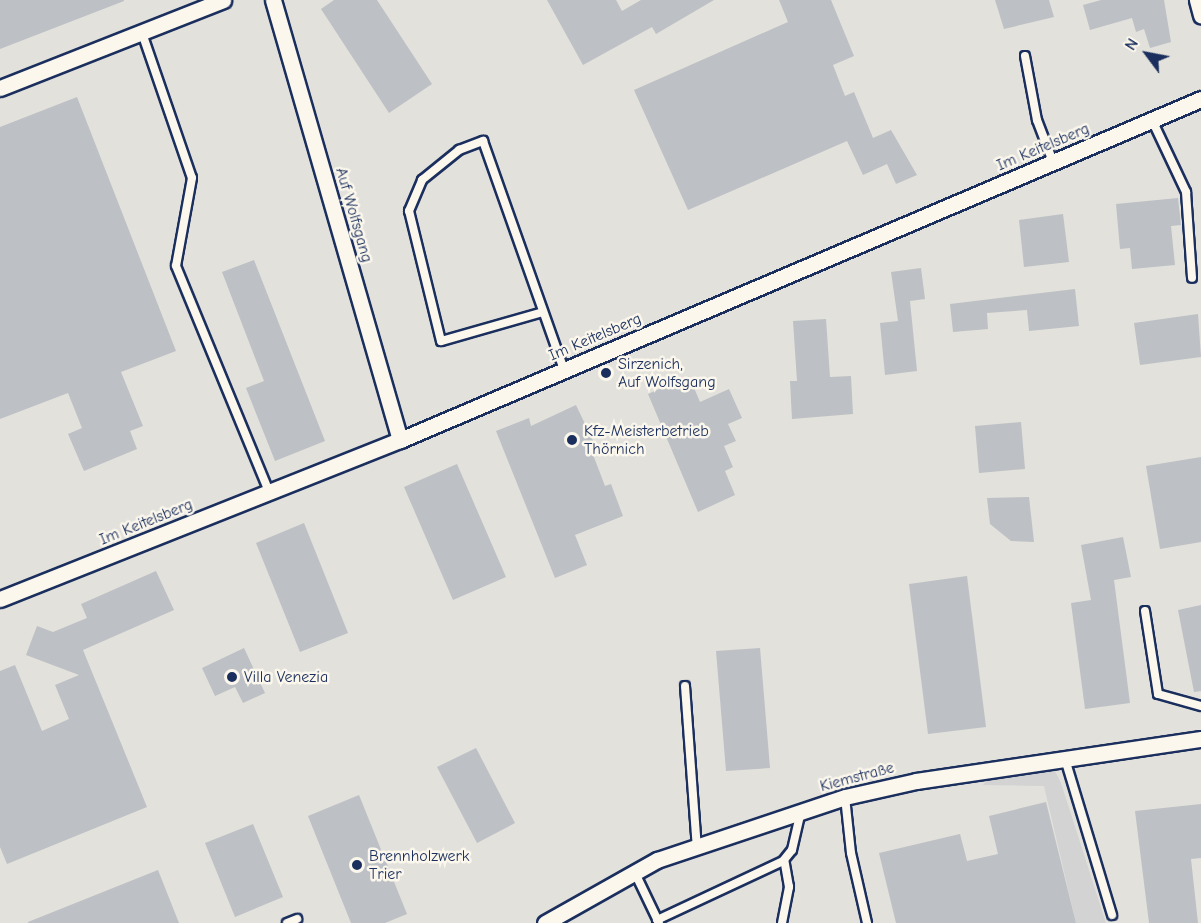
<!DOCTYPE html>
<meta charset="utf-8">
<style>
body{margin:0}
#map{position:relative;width:1201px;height:923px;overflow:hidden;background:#f2efe6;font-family:"Comic Neue",sans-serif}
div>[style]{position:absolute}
.built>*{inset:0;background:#e2e1dc}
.green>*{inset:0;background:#d2d3d2}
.building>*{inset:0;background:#bdc0c4}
.roads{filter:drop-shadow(2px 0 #1b2f5e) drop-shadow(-2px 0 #1b2f5e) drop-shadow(0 2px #1b2f5e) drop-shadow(0 -2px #1b2f5e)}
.lane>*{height:8px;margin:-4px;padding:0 4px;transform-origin:4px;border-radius:4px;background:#fbf7ec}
.street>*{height:15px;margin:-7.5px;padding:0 7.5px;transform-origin:7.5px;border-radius:7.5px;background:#fbf7ec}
.dots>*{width:16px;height:16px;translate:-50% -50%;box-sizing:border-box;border:3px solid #fbf7ec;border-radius:50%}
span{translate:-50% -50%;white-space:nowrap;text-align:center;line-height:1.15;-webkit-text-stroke:5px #fbf7ec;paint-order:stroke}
.street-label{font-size:16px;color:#1b2f5e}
.poi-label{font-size:16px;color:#1b2f5e}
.left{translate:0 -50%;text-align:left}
.north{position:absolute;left:1117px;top:24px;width:60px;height:60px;-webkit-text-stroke:4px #fbf7ec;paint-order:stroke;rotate:302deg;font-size:16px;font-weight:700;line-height:24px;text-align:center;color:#1b2f5e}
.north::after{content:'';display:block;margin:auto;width:21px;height:27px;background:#1b2f5e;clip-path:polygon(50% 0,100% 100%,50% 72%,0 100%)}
</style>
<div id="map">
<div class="built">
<i style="clip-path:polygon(0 0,1201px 0,1201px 923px,0 923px)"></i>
</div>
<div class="green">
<i style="clip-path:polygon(1055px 771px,1061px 783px,1106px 923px,1076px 923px,1044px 786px,983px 785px,989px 778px)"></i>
</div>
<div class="building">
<i style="clip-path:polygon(0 0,124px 0,124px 1px,0 49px)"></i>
<i style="clip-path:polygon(334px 0,377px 0,432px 84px,389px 113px,321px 9px)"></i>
<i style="clip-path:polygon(547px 0,616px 0,622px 11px,641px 0,714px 0,656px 34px,652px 27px,583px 65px)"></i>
<i style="clip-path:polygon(779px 0,831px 0,854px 56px,833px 65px,845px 96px,854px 92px,873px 138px,891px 130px,917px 175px,896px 184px,887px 164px,863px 175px,847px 141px,688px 210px,634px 90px,788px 22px)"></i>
<i style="clip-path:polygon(995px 0,1049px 0,1054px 17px,1004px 29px)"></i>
<i style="clip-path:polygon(1101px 0,1164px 0,1171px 42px,1150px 48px,1144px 29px,1136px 32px,1132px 18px,1090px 30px,1083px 5px)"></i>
<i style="clip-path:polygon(77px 97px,176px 351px,121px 372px,143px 426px,130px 431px,137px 449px,84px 471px,68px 434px,82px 428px,68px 393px,0 419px,0 127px)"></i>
<i style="clip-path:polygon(1178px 198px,1181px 225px,1171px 226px,1175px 265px,1132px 269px,1130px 248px,1120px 249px,1116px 204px)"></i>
<i style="clip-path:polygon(1063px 214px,1069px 262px,1024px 267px,1019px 220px)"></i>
<i style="clip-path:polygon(254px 260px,325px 441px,275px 461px,246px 388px,264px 381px,222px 272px)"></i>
<i style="clip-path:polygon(921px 268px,925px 299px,910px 301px,917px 371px,885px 375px,880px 323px,898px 321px,891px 272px)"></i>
<i style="clip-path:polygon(1075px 289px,1079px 326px,1029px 331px,1027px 310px,987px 313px,988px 329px,953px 332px,950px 304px)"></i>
<i style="clip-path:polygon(1198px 314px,1201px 357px,1140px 365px,1134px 323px)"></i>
<i style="clip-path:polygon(826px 319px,830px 377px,851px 376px,853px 414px,792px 419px,790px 381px,797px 381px,793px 321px)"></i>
<i style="clip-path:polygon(689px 376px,700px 402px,729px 389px,742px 418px,728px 424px,736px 441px,724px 446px,733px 467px,725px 471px,735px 495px,698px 512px,648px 394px)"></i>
<i style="clip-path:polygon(576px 405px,597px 449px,592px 452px,605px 486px,611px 484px,623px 516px,575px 535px,587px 565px,555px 578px,496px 431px,529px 418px,531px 426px)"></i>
<i style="clip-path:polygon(1021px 422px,1025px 469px,979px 473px,975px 426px)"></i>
<i style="clip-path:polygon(1201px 457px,1201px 542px,1160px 549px,1146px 466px)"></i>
<i style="clip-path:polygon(457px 464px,506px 577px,453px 600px,404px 487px)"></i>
<i style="clip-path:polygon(1029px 497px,1034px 542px,1011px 541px,990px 524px,987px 498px)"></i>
<i style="clip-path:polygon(304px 523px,348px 633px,300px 652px,256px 543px)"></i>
<i style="clip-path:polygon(1123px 537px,1131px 577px,1114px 580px,1130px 703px,1085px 709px,1071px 603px,1091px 600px,1081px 545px)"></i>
<i style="clip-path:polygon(156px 571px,174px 610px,83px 650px,147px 807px,7px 864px,0 847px,0 671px,15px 665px,42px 731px,69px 719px,55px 685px,79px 675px,26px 655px,37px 626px,53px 632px,87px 618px,81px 604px)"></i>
<i style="clip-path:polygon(967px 576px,986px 727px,928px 734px,909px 584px)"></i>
<i style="clip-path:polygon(1201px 605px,1201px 691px,1194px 692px,1178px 610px)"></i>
<i style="clip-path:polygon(244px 648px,265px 693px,243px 703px,235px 687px,215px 696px,202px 668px)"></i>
<i style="clip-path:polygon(760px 648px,770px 768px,726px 771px,716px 651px)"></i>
<i style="clip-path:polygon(476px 748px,515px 823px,477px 843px,437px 767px)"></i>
<i style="clip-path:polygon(359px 795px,407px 914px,385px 923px,351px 923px,308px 816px)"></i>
<i style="clip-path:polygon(1046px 802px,1076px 923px,896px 923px,879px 853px,960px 834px,967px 861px,998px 854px,989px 816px)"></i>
<i style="clip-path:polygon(1201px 804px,1201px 858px,1191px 859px,1198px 923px,1149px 923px,1135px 811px)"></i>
<i style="clip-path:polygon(253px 824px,283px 897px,235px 917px,205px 843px)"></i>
<i style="clip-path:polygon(158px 870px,179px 923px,28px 923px,28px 922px)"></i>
</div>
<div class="roads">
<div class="lane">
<i style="left:142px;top:33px;width:153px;rotate:71deg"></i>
<i style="left:192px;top:178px;width:89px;rotate:100.3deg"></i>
<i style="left:176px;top:266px;width:244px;rotate:67.6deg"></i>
<i style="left:1025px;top:56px;width:65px;rotate:79.4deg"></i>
<i style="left:1037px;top:120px;width:45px;rotate:69.1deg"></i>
<i style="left:1152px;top:120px;width:80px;rotate:64.7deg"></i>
<i style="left:1186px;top:192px;width:86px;rotate:86deg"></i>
<i style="left:543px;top:312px;width:106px;rotate:164.1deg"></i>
<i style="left:441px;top:341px;width:134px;rotate:-103.8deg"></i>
<i style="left:409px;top:211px;width:34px;rotate:-67deg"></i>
<i style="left:422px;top:180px;width:48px;rotate:-39deg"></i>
<i style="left:459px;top:150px;width:26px;rotate:-21deg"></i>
<i style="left:483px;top:141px;width:243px;rotate:70.5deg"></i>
<i style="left:1145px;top:611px;width:84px;rotate:81.1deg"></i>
<i style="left:1158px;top:694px;width:45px;rotate:15.6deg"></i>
<i style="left:685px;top:686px;width:162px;rotate:85.8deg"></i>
<i style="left:1065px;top:759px;width:163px;rotate:73.2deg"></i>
<i style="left:845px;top:797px;width:56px;rotate:83.9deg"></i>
<i style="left:851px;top:853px;width:72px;rotate:77.1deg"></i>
<i style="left:635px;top:873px;width:55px;rotate:64.4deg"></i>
<i style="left:657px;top:920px;width:139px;rotate:-25.1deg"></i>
<i style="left:783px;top:861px;width:14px;rotate:-51deg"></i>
<i style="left:792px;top:850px;width:39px;rotate:-77deg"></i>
<i style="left:287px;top:923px;width:11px;rotate:-22deg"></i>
<i style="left:782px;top:923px;width:37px;rotate:-79deg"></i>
<i style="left:789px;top:887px;width:27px;rotate:-100deg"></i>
</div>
<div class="street">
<i style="left:273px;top:0;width:458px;rotate:73.9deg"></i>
<i style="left:1197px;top:0;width:16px;rotate:75deg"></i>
<i style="left:0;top:88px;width:240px;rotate:-21.5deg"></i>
<i style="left:0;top:599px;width:430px;rotate:-21.7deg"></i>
<i style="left:400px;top:440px;width:871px;rotate:-23.06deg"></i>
<i style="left:545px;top:923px;width:129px;rotate:-29.4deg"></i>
<i style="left:657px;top:860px;width:198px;rotate:-18.5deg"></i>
<i style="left:845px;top:797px;width:73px;rotate:-12.7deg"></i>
<i style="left:916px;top:781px;width:288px;rotate:-8.4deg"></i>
</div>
</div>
<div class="dots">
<i style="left:606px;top:373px;background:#1b2f5e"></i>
<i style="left:572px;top:440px;background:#1b2f5e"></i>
<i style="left:232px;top:677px;background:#1b2f5e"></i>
<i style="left:357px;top:865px;background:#1b2f5e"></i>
</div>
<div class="street-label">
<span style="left:1043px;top:147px;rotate:-23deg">Im Keitelsberg</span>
<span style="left:354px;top:215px;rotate:74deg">Auf Wolfsgang</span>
<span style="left:595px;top:337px;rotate:-23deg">Im Keitelsberg</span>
<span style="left:146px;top:522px;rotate:-22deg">Im Keitelsberg</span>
<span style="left:857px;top:777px;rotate:-15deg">Kiemstraße</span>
</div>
<div class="poi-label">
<span class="left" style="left:618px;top:373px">Sirzenich,<br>Auf Wolfsgang</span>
<span class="left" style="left:584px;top:440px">Kfz-Meisterbetrieb<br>Thörnich</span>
<span class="left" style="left:244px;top:677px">Villa Venezia</span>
<span class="left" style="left:369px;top:865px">Brennholzwerk<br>Trier</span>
</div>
<div class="north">N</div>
</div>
